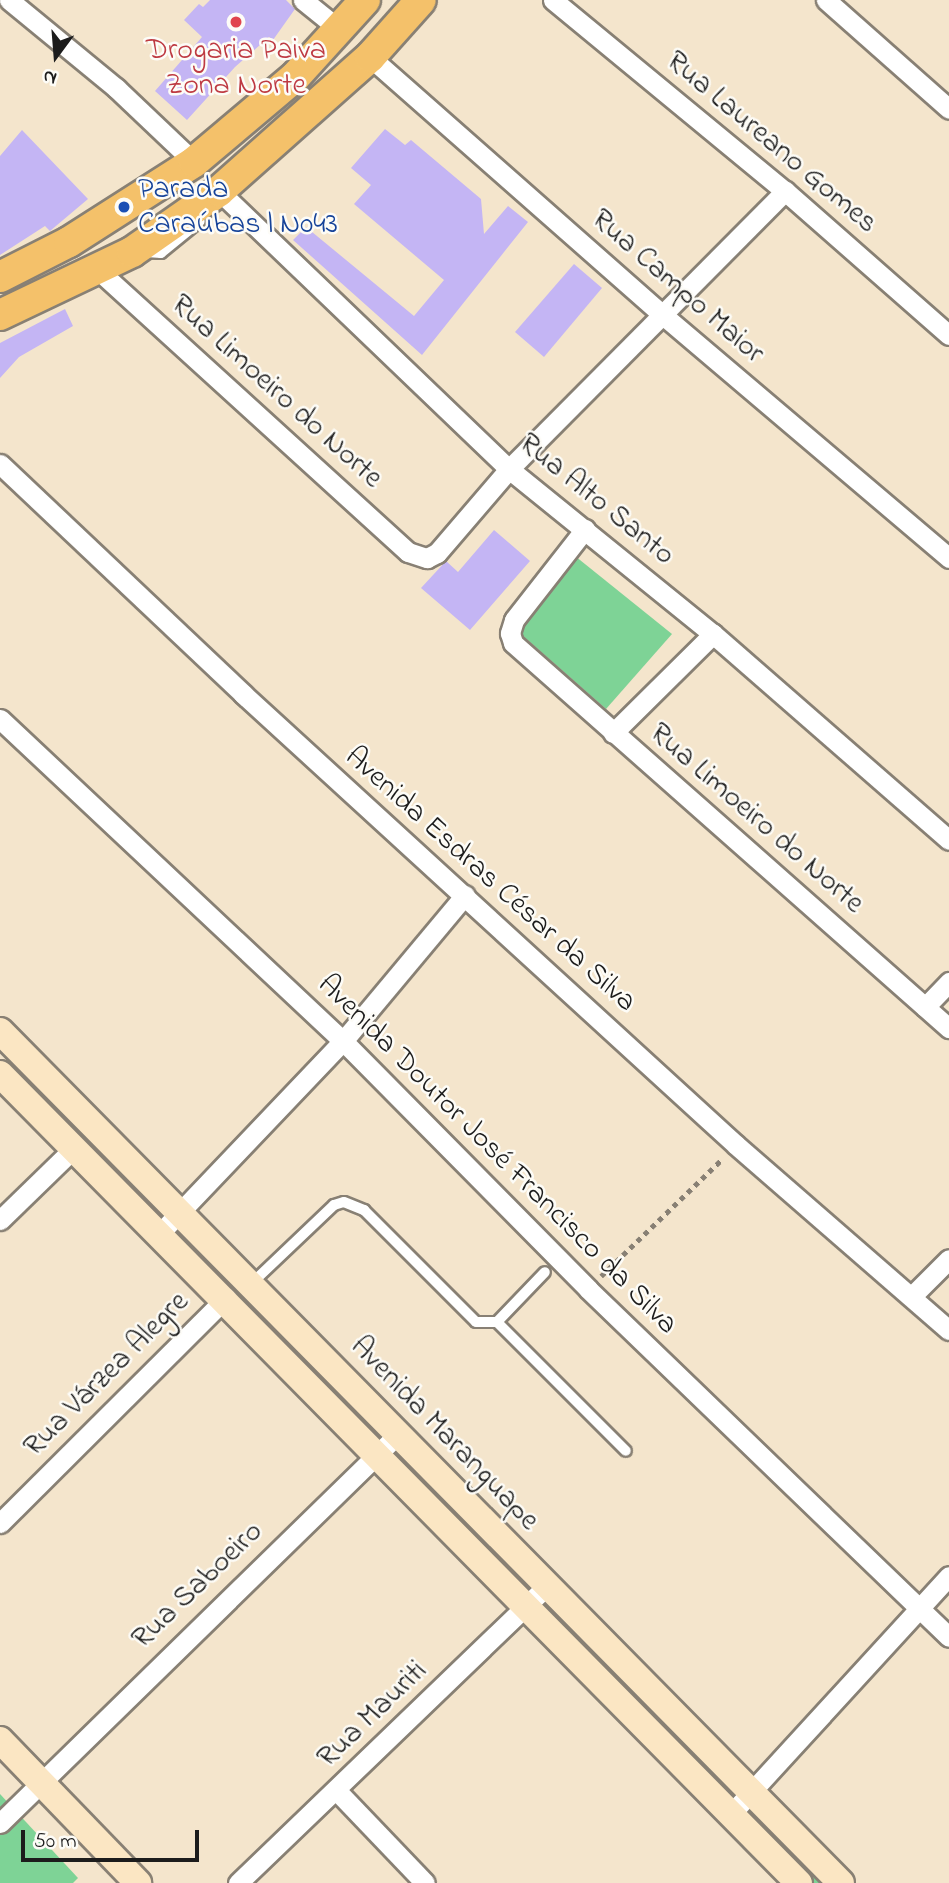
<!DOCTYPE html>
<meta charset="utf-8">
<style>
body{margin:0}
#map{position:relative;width:949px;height:1883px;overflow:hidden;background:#f4e5cc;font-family:"Indie Flower",sans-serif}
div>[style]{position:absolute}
.green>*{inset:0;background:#7ed396}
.building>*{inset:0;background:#c4b5f4}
.path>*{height:4.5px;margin-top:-2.25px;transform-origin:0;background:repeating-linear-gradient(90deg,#888074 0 5px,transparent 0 10px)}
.roads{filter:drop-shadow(2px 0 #888074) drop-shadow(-2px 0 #888074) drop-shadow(0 2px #888074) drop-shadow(0 -2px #888074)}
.lane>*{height:10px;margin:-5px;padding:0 5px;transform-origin:5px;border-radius:5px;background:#fff}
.street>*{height:19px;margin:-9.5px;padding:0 9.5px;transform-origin:9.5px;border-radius:9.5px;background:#fff}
.secondary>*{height:26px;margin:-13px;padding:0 13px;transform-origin:13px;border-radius:13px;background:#fbe6c3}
.primary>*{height:30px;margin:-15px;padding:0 15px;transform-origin:15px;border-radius:15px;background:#f4c16a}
.dots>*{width:19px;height:19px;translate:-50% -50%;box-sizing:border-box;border:4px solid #fdfcf7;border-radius:50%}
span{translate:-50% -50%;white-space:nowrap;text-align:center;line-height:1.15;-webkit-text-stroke:5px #fdfcf7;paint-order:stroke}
.health-label{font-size:30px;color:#be3a42}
.street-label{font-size:30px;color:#1c1c1c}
.transit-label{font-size:30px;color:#164399}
.left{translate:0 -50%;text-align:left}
.north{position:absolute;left:21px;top:21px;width:70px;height:70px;-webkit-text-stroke:5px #fdfcf7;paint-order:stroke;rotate:196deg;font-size:19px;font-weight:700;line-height:28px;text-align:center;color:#1c1c1c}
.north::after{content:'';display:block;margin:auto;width:24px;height:32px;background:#1c1c1c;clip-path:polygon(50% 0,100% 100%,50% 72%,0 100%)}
.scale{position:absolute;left:21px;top:1830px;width:178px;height:32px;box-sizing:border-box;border:4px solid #1c1c1c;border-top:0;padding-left:9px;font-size:21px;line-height:24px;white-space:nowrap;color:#1c1c1c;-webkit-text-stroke:5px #fdfcf7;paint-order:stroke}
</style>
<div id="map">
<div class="green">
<i style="clip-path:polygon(575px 556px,672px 634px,606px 709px,515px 629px)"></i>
<i style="clip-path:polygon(1px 1054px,59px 1096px,155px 1192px,146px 1200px)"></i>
<i style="clip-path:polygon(189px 1233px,379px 1422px,369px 1429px,183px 1240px)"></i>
<i style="clip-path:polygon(402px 1447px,531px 1579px,521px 1585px,395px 1456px)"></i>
<i style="clip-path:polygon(548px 1604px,727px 1782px,719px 1784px,545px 1611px)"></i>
<i style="clip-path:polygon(0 1794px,78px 1878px,73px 1883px,0 1883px)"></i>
<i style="clip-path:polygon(748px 1805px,830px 1883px,813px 1883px,744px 1813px)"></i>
</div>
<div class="building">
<i style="clip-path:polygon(210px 0,286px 0,295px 9px,273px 40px,269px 37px,235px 67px,187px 120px,155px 91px,202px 37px,184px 20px,199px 4px,203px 7px)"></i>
<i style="clip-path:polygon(385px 129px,405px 145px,411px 140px,481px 199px,484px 234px,508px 206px,528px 222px,422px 355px,293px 240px,306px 227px,414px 316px,444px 280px,354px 204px,371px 185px,351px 168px)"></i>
<i style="clip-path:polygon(22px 130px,88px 199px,50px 231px,45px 226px,0 255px,0 156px)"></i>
<i style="clip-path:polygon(574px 264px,602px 288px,544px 357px,515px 332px)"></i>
<i style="clip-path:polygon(65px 309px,73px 326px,19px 357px,0 378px,0 343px)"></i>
<i style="clip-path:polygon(494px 530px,530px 561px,470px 630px,421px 588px,446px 561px,458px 572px)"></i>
</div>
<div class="path">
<i style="left:601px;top:1276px;width:170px;rotate:-44deg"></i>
</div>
<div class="roads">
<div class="lane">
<i style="left:147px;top:252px;width:14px;rotate:4deg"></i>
<i style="left:161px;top:253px;width:50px;rotate:-39.4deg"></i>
<i style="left:252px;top:1283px;width:113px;rotate:-43.6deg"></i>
<i style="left:334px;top:1205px;width:10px;rotate:-17deg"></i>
<i style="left:344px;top:1202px;width:22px;rotate:22deg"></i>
<i style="left:364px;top:1210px;width:158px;rotate:45deg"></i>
<i style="left:476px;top:1322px;width:21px"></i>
<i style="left:497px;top:1322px;width:69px;rotate:-46.2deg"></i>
<i style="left:497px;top:1322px;width:182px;rotate:45deg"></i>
</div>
<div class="street">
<i style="left:9px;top:0;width:139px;rotate:39.4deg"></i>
<i style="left:116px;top:88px;width:108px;rotate:43.5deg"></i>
<i style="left:303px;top:0;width:48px;rotate:39deg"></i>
<i style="left:553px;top:0;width:301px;rotate:39.5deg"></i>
<i style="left:785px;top:191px;width:218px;rotate:41.3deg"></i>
<i style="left:826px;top:0;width:164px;rotate:41.5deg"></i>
<i style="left:370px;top:57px;width:392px;rotate:41.4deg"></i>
<i style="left:664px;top:316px;width:374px;rotate:40.3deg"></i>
<i style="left:219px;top:191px;width:402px;rotate:43.8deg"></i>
<i style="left:509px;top:469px;width:262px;rotate:39deg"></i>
<i style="left:713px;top:634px;width:313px;rotate:41.1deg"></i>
<i style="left:98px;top:270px;width:419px;rotate:42.3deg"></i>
<i style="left:408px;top:552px;width:20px;rotate:18deg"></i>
<i style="left:427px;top:558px;width:11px;rotate:-27deg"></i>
<i style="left:437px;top:553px;width:111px;rotate:-49.4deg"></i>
<i style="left:509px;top:469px;width:392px;rotate:-45.2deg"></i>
<i style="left:0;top:464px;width:335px;rotate:43.4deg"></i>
<i style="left:243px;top:694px;width:668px;rotate:42.45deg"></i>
<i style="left:736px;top:1145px;width:282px;rotate:41deg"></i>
<i style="left:585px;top:529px;width:115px;rotate:128deg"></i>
<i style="left:514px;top:620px;width:14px;rotate:107deg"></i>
<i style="left:510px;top:633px;width:10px;rotate:73deg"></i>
<i style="left:513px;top:643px;width:582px;rotate:41.45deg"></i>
<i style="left:0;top:719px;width:470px;rotate:43.2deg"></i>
<i style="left:343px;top:1041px;width:349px;rotate:45.3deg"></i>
<i style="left:588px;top:1289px;width:501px;rotate:43.95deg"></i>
<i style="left:613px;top:733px;width:141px;rotate:-44.7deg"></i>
<i style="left:925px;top:1007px;width:35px;rotate:-46deg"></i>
<i style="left:0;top:1220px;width:103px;rotate:-44.2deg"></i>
<i style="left:161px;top:1232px;width:264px;rotate:-46.4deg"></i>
<i style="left:343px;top:1041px;width:190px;rotate:-50.1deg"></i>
<i style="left:912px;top:1296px;width:52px;rotate:-45deg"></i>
<i style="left:0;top:1523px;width:319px;rotate:-44.9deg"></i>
<i style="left:337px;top:1791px;width:127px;rotate:46.3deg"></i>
<i style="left:730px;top:1815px;width:324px;rotate:-47.5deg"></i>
<i style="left:0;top:1823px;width:557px;rotate:-44.34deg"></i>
<i style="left:238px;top:1883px;width:429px;rotate:-43.9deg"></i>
</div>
<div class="secondary">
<i style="left:0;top:1031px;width:1197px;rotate:45.37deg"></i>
<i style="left:0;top:1074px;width:1137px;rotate:45.36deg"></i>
<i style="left:0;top:1740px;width:199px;rotate:46deg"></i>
</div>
<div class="primary">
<i style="left:0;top:277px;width:77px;rotate:-26.9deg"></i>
<i style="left:69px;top:242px;width:148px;rotate:-32.6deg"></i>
<i style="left:194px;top:162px;width:132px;rotate:-40.1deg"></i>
<i style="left:295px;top:77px;width:104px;rotate:-47.7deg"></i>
<i style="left:0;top:315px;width:146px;rotate:-25.5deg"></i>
<i style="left:132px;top:252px;width:106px;rotate:-35deg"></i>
<i style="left:219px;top:191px;width:202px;rotate:-41.6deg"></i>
<i style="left:370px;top:57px;width:76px;rotate:-48.2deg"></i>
</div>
</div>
<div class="dots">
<i style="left:236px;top:22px;background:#e0444e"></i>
<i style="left:124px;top:207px;background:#1a4fb4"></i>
</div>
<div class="health-label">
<span style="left:236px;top:68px">Drogaria Paiva<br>Zona Norte</span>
</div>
<div class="street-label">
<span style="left:771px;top:143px;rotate:40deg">Rua Laureano Gomes</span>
<span style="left:677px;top:287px;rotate:41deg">Rua Campo Maior</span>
<span style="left:276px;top:392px;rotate:42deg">Rua Limoeiro do Norte</span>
<span style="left:596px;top:500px;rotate:39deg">Rua Alto Santo</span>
<span style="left:756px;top:819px;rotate:41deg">Rua Limoeiro do Norte</span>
<span style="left:490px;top:880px;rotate:42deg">Avenida Esdras César da Silva</span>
<span style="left:497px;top:1155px;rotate:45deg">Avenida Doutor José Francisco da Silva</span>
<span style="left:107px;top:1375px;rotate:-45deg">Rua Várzea Alegre</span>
<span style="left:444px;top:1434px;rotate:46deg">Avenida Maranguape</span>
<span style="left:198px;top:1586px;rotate:-44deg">Rua Saboeiro</span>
<span style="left:373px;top:1715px;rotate:-44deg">Rua Mauriti</span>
</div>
<div class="transit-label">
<span class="left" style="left:138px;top:207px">Parada<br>Caraúbas | N043</span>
</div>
<div class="north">N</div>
<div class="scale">50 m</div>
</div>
